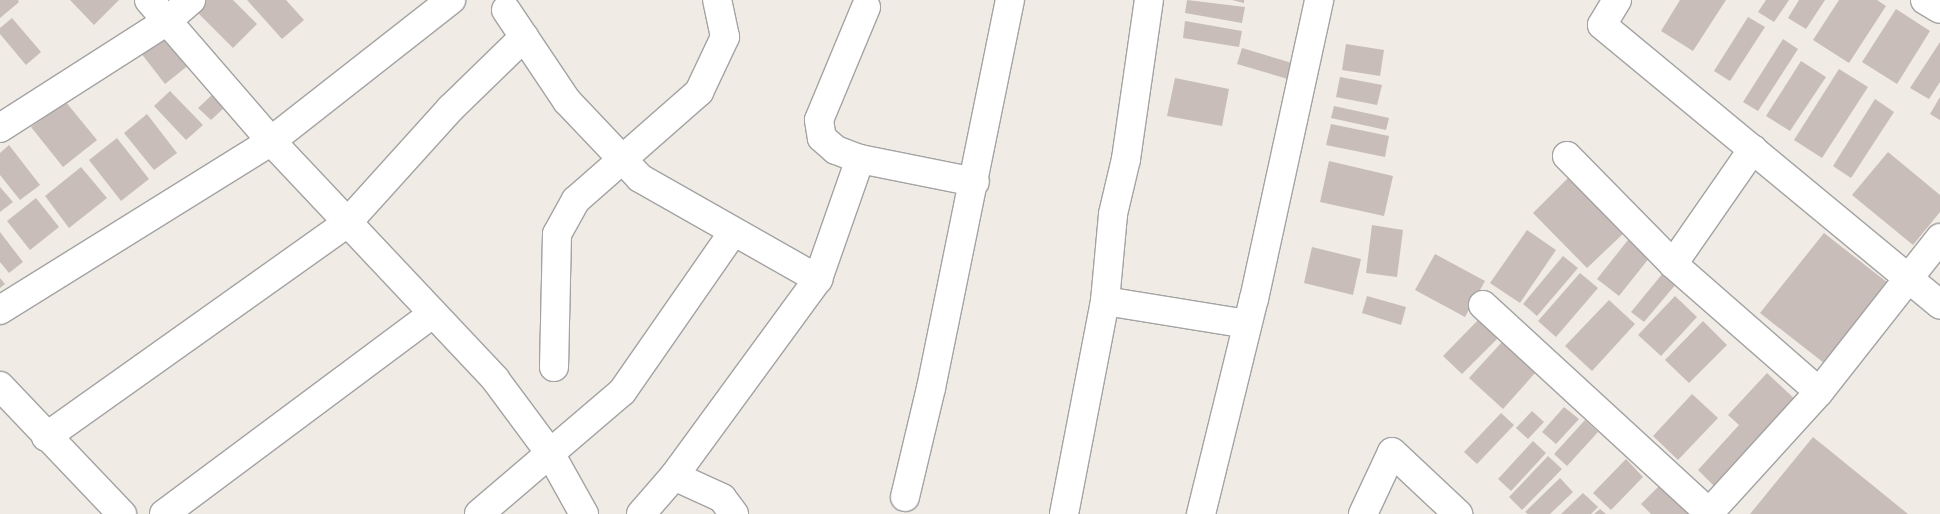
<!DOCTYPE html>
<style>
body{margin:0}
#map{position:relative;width:1940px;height:514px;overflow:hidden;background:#f0ebe5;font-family:"Exo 2",sans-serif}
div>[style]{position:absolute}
.building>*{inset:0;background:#c8bdb8}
.roads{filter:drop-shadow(1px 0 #a3a3a3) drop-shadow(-1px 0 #a3a3a3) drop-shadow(0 1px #a3a3a3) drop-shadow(0 -1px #a3a3a3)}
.minor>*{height:28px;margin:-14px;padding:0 14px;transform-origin:14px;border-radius:14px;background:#fff}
span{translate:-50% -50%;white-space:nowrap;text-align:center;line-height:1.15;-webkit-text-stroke:4px #fff;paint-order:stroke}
</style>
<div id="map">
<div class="building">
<i style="clip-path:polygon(0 0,18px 0,19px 2px,0 18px)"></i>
<i style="clip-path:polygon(70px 0,119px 0,94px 25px)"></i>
<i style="clip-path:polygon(201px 0,233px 0,257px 24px,233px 48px,193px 8px)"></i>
<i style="clip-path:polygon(247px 0,286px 0,304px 20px,282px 39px)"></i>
<i style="clip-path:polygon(1187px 0,1245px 7px,1242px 23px,1185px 13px)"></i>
<i style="clip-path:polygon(1232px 0,1244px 0,1244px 3px)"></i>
<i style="clip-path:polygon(1680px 0,1726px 0,1693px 51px,1661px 31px)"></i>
<i style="clip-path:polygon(1766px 0,1789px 0,1774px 22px,1758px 12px)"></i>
<i style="clip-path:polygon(1799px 0,1825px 0,1806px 29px,1788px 18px)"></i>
<i style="clip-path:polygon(1839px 0,1877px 0,1886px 6px,1849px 63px,1813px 40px)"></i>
<i style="clip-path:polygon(1896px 9px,1930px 31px,1897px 84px,1862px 62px)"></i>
<i style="clip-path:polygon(1748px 17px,1765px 27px,1730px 81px,1714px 71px)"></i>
<i style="clip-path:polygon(12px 18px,41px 52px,26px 65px,0 34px,0 28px)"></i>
<i style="clip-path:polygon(1185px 21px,1242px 31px,1239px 47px,1183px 38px)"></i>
<i style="clip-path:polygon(162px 28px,190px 64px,165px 84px,137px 48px)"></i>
<i style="clip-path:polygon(1783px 39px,1798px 49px,1758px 111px,1743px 102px)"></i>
<i style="clip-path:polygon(1940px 42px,1940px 82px,1929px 99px,1910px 88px)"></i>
<i style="clip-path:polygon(1346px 44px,1384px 50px,1380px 76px,1342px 70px)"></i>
<i style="clip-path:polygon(1242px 48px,1302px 66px,1298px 82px,1237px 64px)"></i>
<i style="clip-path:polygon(1801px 61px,1826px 77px,1790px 131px,1766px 116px)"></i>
<i style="clip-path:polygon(1839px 69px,1868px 87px,1822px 158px,1794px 140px)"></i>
<i style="clip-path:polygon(1340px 77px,1382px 85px,1377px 105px,1336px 97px)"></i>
<i style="clip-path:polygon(1175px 78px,1229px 89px,1222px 126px,1167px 116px)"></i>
<i style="clip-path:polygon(170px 91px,203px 125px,186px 140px,154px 106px)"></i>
<i style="clip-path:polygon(213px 94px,225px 107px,211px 120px,198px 108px)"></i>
<i style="clip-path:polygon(1940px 97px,1940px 120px,1930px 114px)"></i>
<i style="clip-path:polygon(1875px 99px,1894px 112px,1851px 178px,1833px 166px)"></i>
<i style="clip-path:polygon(65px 101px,97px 140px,63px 167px,31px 127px)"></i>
<i style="clip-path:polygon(1334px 106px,1389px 118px,1386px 130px,1331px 118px)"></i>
<i style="clip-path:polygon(147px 114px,177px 153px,154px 170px,124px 133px)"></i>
<i style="clip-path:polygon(1331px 124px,1389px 136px,1385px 157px,1326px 145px)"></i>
<i style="clip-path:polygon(117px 138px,149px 179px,121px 201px,89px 160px)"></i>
<i style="clip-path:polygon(9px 145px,40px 185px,20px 200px,0 175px,0 153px)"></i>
<i style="clip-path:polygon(1888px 152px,1940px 195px,1940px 212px,1913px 245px,1852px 195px)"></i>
<i style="clip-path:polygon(1329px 161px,1393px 176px,1384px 216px,1320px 202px)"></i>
<i style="clip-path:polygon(81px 167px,107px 198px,69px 228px,45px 196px)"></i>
<i style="clip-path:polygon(1570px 176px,1625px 232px,1587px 268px,1533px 213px)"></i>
<i style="clip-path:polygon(0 187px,13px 202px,0 212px)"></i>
<i style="clip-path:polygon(36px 198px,59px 227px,30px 250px,7px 221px)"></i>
<i style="clip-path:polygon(1372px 225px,1403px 230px,1397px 277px,1366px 273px)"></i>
<i style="clip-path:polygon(1527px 230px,1556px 250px,1520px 303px,1490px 283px)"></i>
<i style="clip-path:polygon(0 232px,23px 262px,9px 273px,0 262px)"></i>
<i style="clip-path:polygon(1824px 233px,1888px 283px,1824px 363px,1760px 313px)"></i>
<i style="clip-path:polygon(1628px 240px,1650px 257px,1619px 296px,1597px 279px)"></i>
<i style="clip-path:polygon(1312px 247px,1361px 259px,1353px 295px,1304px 283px)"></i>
<i style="clip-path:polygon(1435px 254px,1485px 281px,1465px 317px,1415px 290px)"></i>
<i style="clip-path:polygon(1563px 256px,1578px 268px,1537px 316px,1523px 304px)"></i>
<i style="clip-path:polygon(1580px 273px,1598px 288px,1556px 337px,1538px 321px)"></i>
<i style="clip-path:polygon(1663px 273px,1676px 284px,1644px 322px,1631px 312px)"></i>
<i style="clip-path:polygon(0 278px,5px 284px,0 288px)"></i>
<i style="clip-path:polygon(1367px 296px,1406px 307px,1401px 325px,1362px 313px)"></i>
<i style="clip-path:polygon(1675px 296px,1697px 317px,1661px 356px,1638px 335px)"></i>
<i style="clip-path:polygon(1609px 300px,1635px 324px,1592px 371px,1565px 346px)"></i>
<i style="clip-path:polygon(1479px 319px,1498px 338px,1462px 374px,1443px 356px)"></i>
<i style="clip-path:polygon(1703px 321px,1727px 345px,1689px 383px,1665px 360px)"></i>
<i style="clip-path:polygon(1502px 342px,1535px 373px,1503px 409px,1469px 378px)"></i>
<i style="clip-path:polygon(1767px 373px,1801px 405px,1720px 492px,1698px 470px,1739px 425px,1728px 415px)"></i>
<i style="clip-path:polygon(1692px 394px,1718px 418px,1678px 460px,1653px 436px)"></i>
<i style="clip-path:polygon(1564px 407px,1579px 419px,1556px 444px,1542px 432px)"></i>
<i style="clip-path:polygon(1532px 411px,1544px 422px,1528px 439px,1516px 428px)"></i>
<i style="clip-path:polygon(1501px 413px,1514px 425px,1477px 464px,1464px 452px)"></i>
<i style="clip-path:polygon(1585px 420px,1598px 432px,1567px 466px,1554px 454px)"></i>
<i style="clip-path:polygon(1813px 437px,1908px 514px,1750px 514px)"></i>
<i style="clip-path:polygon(1533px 441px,1546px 453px,1511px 491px,1498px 479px)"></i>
<i style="clip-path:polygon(1548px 456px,1562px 469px,1522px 510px,1509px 497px)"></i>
<i style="clip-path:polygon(1626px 459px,1643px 477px,1611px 510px,1593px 493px)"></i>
<i style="clip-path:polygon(1560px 478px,1573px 492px,1550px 514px,1528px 514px,1525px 512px)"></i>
<i style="clip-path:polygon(1659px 486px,1688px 514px,1651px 514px,1641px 504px)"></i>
<i style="clip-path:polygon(1583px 493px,1598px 507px,1591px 514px,1561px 514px)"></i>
<i style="clip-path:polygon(1600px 509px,1606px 514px,1594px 514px)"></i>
</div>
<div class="roads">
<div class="minor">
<i style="left:149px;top:0;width:186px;rotate:49.1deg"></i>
<i style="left:271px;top:141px;width:327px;rotate:46.7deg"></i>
<i style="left:495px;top:379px;width:92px;rotate:53.4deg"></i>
<i style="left:550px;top:453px;width:70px;rotate:60.9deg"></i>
<i style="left:1617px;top:0;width:29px;rotate:121deg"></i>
<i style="left:1602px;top:25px;width:439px;rotate:39.6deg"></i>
<i style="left:1925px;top:0;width:17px;rotate:31deg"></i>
<i style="left:866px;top:7px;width:122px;rotate:112.6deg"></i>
<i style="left:819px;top:120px;width:18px;rotate:81deg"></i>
<i style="left:822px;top:138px;width:18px;rotate:41deg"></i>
<i style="left:836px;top:150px;width:26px;rotate:21deg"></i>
<i style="left:860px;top:159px;width:117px;rotate:11.3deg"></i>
<i style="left:506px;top:10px;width:110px;rotate:56.2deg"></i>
<i style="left:567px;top:101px;width:106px;rotate:46.5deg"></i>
<i style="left:640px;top:178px;width:205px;rotate:29.6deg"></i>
<i style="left:0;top:128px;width:198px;rotate:-32.6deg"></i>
<i style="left:167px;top:21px;width:32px;rotate:-41deg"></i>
<i style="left:1567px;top:156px;width:151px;rotate:45.5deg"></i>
<i style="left:1673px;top:264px;width:194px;rotate:41.2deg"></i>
<i style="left:1673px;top:264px;width:140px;rotate:-55.2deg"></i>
<i style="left:1105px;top:301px;width:144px;rotate:9.2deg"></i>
<i style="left:1483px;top:305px;width:309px;rotate:42.6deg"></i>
<i style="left:0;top:310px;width:319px;rotate:-31.9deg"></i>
<i style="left:271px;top:141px;width:229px;rotate:-38.1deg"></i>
<i style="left:554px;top:367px;width:133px;rotate:-88.7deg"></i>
<i style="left:557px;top:234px;width:39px;rotate:-61deg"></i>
<i style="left:576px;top:200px;width:164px;rotate:-41.3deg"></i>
<i style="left:699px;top:92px;width:61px;rotate:-64.7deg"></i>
<i style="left:725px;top:37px;width:38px;rotate:-102deg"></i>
<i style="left:0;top:386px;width:177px;rotate:46.4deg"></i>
<i style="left:46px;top:437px;width:369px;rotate:-35.4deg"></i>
<i style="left:347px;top:223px;width:155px;rotate:-47.9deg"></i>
<i style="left:451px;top:108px;width:102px;rotate:-44.2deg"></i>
<i style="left:674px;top:476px;width:53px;rotate:24.6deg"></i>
<i style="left:722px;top:498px;width:20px;rotate:53deg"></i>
<i style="left:905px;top:497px;width:112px;rotate:-76.6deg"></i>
<i style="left:931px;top:388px;width:396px;rotate:-78.5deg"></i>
<i style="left:164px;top:514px;width:334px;rotate:-36.7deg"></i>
<i style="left:479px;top:514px;width:188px;rotate:-40.5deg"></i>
<i style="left:622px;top:392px;width:195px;rotate:-55.2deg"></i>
<i style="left:641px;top:514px;width:50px;rotate:-49deg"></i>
<i style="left:674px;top:476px;width:244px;rotate:-53.8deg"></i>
<i style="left:818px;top:279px;width:127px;rotate:-70.7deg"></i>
<i style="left:1064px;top:514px;width:217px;rotate:-79.1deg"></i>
<i style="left:1105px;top:301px;width:87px;rotate:-84.7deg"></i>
<i style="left:1113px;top:214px;width:57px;rotate:-76.7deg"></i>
<i style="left:1126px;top:159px;width:161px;rotate:-81.8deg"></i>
<i style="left:1201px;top:514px;width:221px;rotate:-76.2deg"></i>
<i style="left:1254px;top:299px;width:306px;rotate:-77.7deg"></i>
<i style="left:1363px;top:514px;width:68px;rotate:-64.9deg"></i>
<i style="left:1392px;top:452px;width:91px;rotate:43.2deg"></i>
<i style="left:1708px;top:514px;width:165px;rotate:-47.7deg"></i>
<i style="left:1819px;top:392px;width:196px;rotate:-51.8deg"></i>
</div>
</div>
</div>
